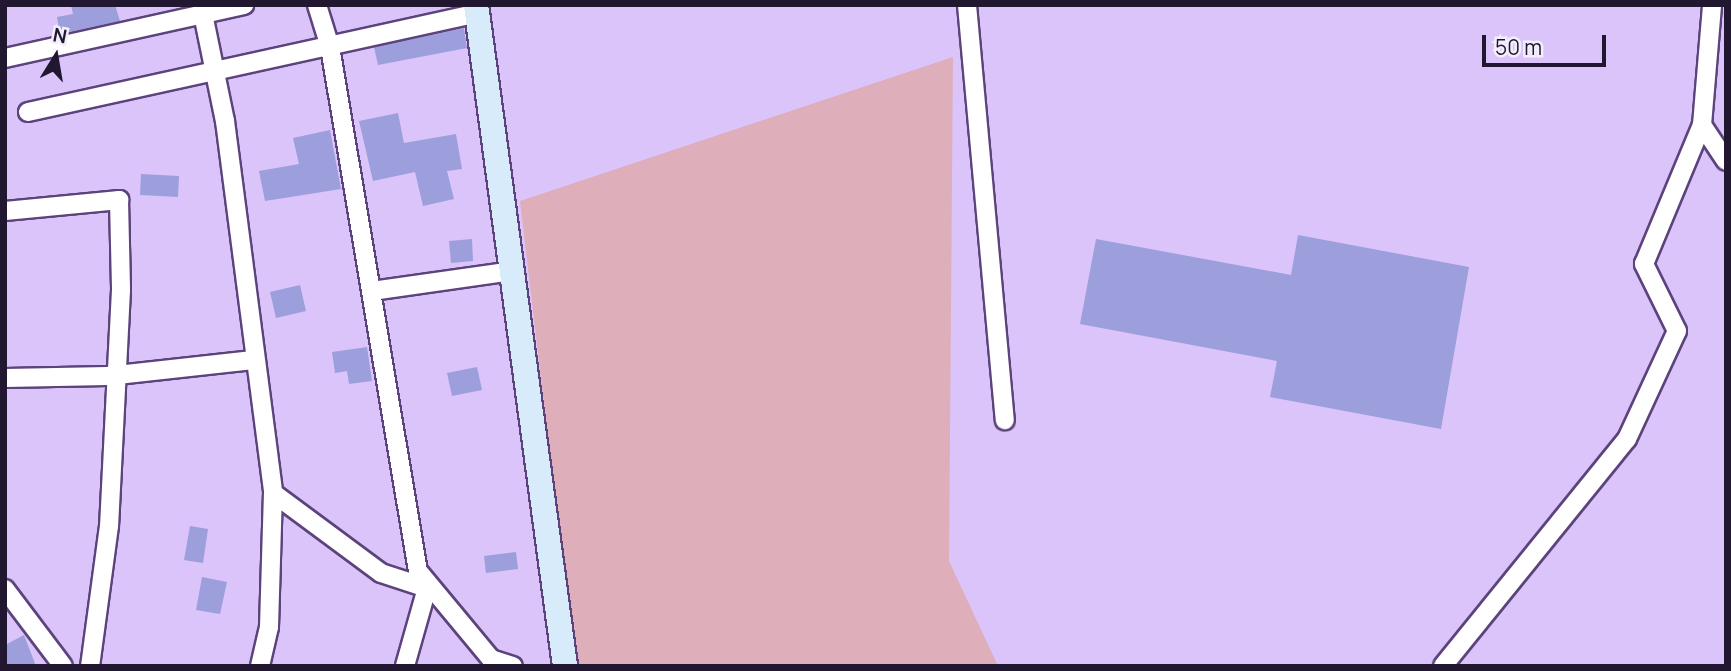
<!DOCTYPE html>
<style>
body{margin:0}
#map{position:relative;width:1731px;height:671px;overflow:hidden;background:#dac4fa;font-family:Manrope,sans-serif}
div>[style]{position:absolute}
.green>*{inset:0;background:#deafba}
.building>*{inset:0;background:#9d9edc}
.roads{filter:drop-shadow(2px 0 #5c437c) drop-shadow(-2px 0 #5c437c) drop-shadow(0 2px #5c437c) drop-shadow(0 -2px #5c437c)}
.street>*{height:18px;margin:-9px;padding:0 9px;transform-origin:9px;border-radius:9px;background:#fff}
.secondary>*{height:24px;margin:-12px;padding:0 12px;transform-origin:12px;border-radius:12px;background:#d7ebfa}
span{translate:-50% -50%;white-space:nowrap;text-align:center;line-height:1.15;-webkit-text-stroke:5px #f3eefb;paint-order:stroke}
.frame{position:absolute;inset:0;border:7px solid #221730;pointer-events:none}
.north{position:absolute;left:21px;top:21px;width:70px;height:70px;-webkit-text-stroke:5px #f3eefb;paint-order:stroke;rotate:11deg;font-size:19px;font-weight:700;line-height:28px;text-align:center;color:#221730}
.north::after{content:'';display:block;margin:auto;width:24px;height:32px;background:#221730;clip-path:polygon(50% 0,100% 100%,50% 72%,0 100%)}
.scale{position:absolute;left:1482px;top:35px;width:124px;height:32px;box-sizing:border-box;border:4px solid #221730;border-top:0;padding-left:9px;font-size:21px;line-height:24px;white-space:nowrap;color:#221730;-webkit-text-stroke:5px #f3eefb;paint-order:stroke}
</style>
<div id="map">
<div class="green">
<i style="clip-path:polygon(953px 57px,949px 561px,998px 666px,575px 666px,520px 201px)"></i>
</div>
<div class="building">
<i style="clip-path:polygon(71px 5px,115px 5px,120px 21px,60px 34px,57px 17px,73px 14px)"></i>
<i style="clip-path:polygon(464px 28px,467px 48px,378px 65px,374px 47px)"></i>
<i style="clip-path:polygon(398px 113px,404px 143px,456px 134px,462px 169px,447px 171px,454px 199px,423px 206px,415px 172px,373px 181px,359px 121px)"></i>
<i style="clip-path:polygon(330px 130px,341px 189px,265px 201px,259px 171px,299px 164px,293px 138px)"></i>
<i style="clip-path:polygon(141px 174px,179px 176px,178px 197px,140px 195px)"></i>
<i style="clip-path:polygon(1298px 235px,1469px 267px,1441px 429px,1270px 397px,1277px 361px,1080px 324px,1096px 239px,1291px 275px)"></i>
<i style="clip-path:polygon(472px 239px,473px 261px,451px 263px,449px 241px)"></i>
<i style="clip-path:polygon(300px 285px,306px 311px,276px 318px,270px 292px)"></i>
<i style="clip-path:polygon(367px 347px,372px 381px,349px 384px,347px 371px,335px 373px,332px 352px)"></i>
<i style="clip-path:polygon(477px 367px,482px 390px,452px 396px,447px 373px)"></i>
<i style="clip-path:polygon(190px 526px,208px 529px,203px 563px,184px 560px)"></i>
<i style="clip-path:polygon(516px 552px,518px 569px,486px 573px,484px 556px)"></i>
<i style="clip-path:polygon(202px 577px,227px 582px,220px 614px,196px 610px)"></i>
<i style="clip-path:polygon(24px 635px,36px 666px,5px 666px,5px 645px)"></i>
</div>
<div class="roads">
<div class="street">
<i style="left:317px;top:5px;width:44px;rotate:72.8deg"></i>
<i style="left:330px;top:47px;width:531px;rotate:80.47deg"></i>
<i style="left:418px;top:571px;width:114px;rotate:50.3deg"></i>
<i style="left:491px;top:659px;width:23px;rotate:18deg"></i>
<i style="left:967px;top:5px;width:417px;rotate:84.8deg"></i>
<i style="left:203px;top:14px;width:109px;rotate:78.4deg"></i>
<i style="left:225px;top:121px;width:375px;rotate:82.6deg"></i>
<i style="left:273px;top:493px;width:134px;rotate:36.5deg"></i>
<i style="left:381px;top:573px;width:48px;rotate:18.1deg"></i>
<i style="left:427px;top:588px;width:81px;rotate:105.8deg"></i>
<i style="left:5px;top:58px;width:245px;rotate:-12.5deg"></i>
<i style="left:28px;top:112px;width:460px;rotate:-12.4deg"></i>
<i style="left:1702px;top:125px;width:43px;rotate:56.3deg"></i>
<i style="left:5px;top:211px;width:115px;rotate:-5.5deg"></i>
<i style="left:119px;top:200px;width:90px;rotate:88.7deg"></i>
<i style="left:121px;top:290px;width:236px;rotate:92.9deg"></i>
<i style="left:109px;top:526px;width:141px;rotate:97.7deg"></i>
<i style="left:372px;top:291px;width:141px;rotate:-8.1deg"></i>
<i style="left:5px;top:378px;width:103px;rotate:-1.1deg"></i>
<i style="left:108px;top:376px;width:146px;rotate:-6.3deg"></i>
<i style="left:5px;top:589px;width:96px;rotate:53deg"></i>
<i style="left:260px;top:666px;width:40px;rotate:-77deg"></i>
<i style="left:269px;top:627px;width:134px;rotate:-88.3deg"></i>
<i style="left:1443px;top:666px;width:292px;rotate:-51deg"></i>
<i style="left:1627px;top:439px;width:119px;rotate:-65.2deg"></i>
<i style="left:1677px;top:331px;width:75px;rotate:-116.2deg"></i>
<i style="left:1644px;top:264px;width:151px;rotate:-67.4deg"></i>
<i style="left:1702px;top:125px;width:120px;rotate:-85.2deg"></i>
</div>
<div class="secondary">
<i style="left:476px;top:5px;width:667px;rotate:82.33deg"></i>
</div>
</div>
<div class="frame"></div>
<div class="north">N</div>
<div class="scale">50 m</div>
</div>
